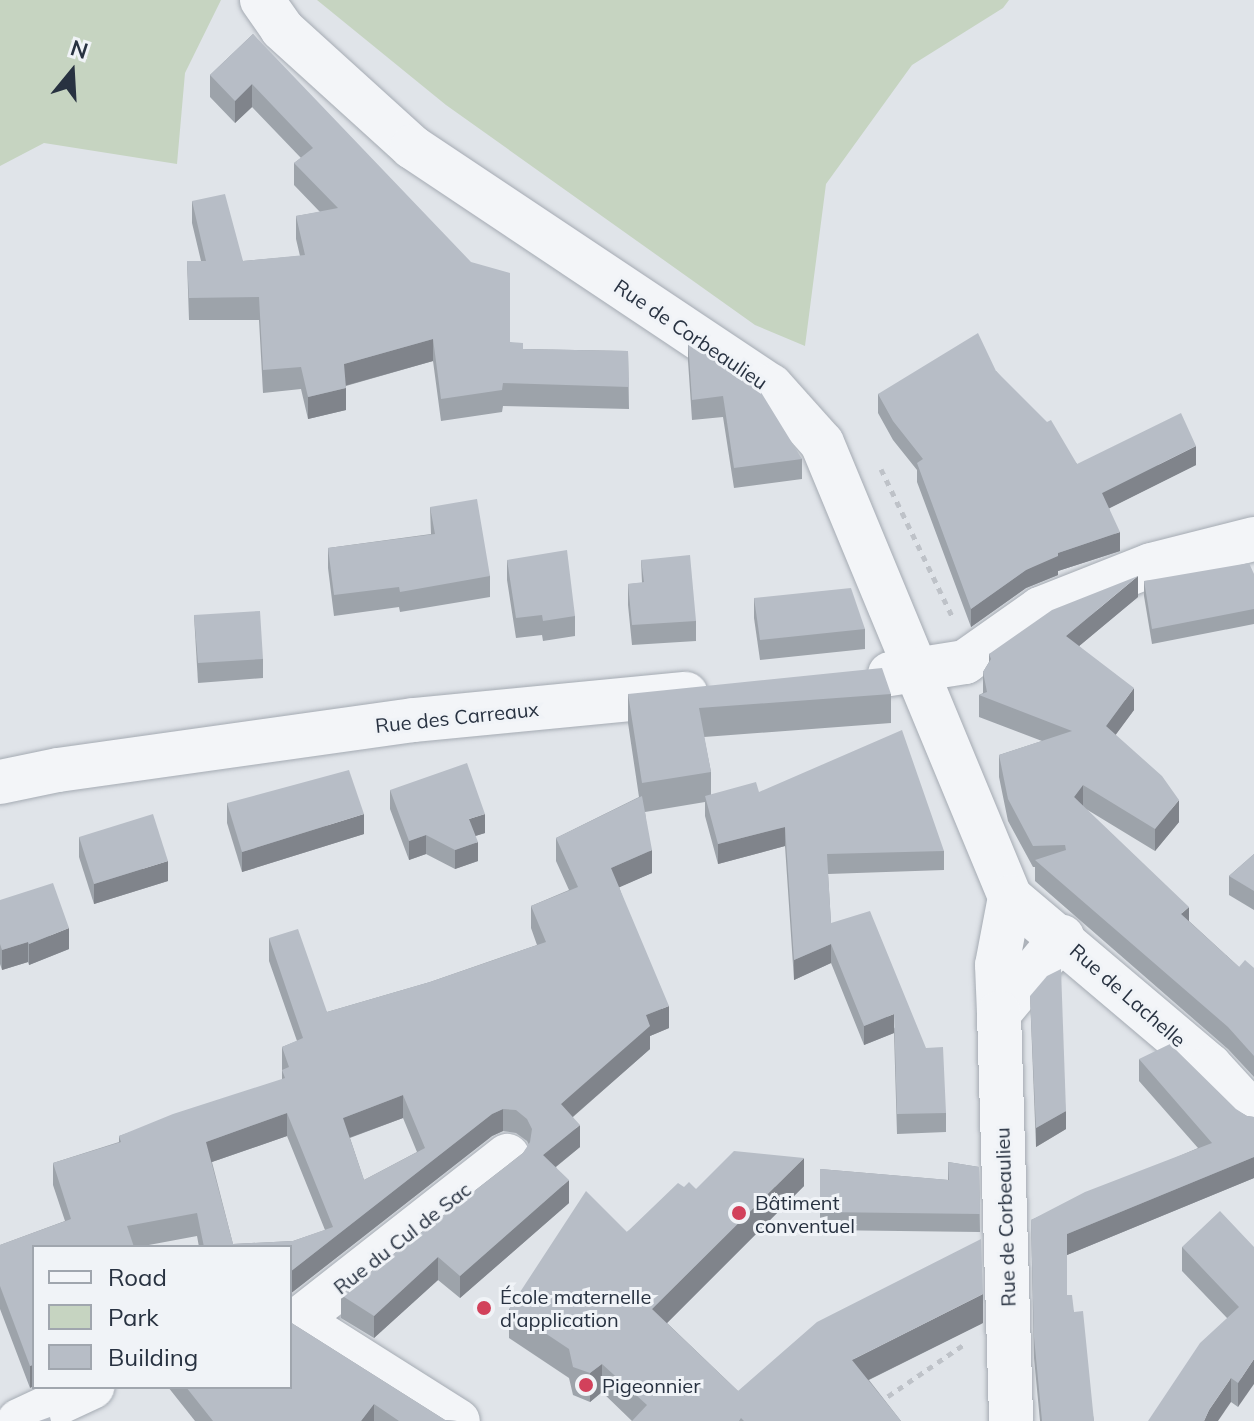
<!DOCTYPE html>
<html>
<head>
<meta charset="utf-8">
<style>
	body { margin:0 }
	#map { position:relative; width:1254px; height:1421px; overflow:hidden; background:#e0e4e9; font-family:Mulish,sans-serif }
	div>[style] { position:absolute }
	.green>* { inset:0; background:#c6d4c1 }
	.path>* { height:5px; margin-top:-2.5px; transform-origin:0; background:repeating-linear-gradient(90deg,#bec2c8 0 6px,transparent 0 12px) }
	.roads { filter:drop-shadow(0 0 2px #a5abb3) drop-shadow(0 0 2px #a5abb3) }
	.minor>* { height:44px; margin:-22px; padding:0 22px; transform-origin:22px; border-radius:22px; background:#f3f5f8 }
	.wall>* { inset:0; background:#9da3aa }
	.shaded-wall>* { inset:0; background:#80848b }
	.building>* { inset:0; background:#b7bdc6 }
	.dots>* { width:22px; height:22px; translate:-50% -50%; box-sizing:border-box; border:4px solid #f0f3f7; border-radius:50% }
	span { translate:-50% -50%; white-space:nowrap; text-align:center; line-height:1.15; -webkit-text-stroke:6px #f0f3f7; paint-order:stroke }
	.street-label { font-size:20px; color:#283241 }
	.poi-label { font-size:20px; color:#283241 }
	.left { translate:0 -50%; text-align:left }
	.legend { position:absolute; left:32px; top:1245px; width:260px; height:144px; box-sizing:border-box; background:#f0f3f7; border:2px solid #a0a6ae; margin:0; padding:10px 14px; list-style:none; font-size:24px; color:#283241 }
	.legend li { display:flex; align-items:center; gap:16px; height:40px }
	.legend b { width:40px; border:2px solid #a0a6ae }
	.north { position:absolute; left:32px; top:32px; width:80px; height:80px; -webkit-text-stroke:6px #f0f3f7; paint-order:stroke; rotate:18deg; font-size:22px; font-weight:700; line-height:32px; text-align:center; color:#283241 }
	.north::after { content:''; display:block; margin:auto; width:28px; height:36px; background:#283241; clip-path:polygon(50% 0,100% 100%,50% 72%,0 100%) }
</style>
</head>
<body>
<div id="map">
	<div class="green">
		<div style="clip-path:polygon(0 0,221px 0,185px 73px,177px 164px,44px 143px,0 166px)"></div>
		<div style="clip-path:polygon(317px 0,1009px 0,1003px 8px,912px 65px,826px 184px,805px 346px,755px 325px,446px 105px)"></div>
	</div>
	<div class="path">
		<div style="left:881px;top:469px;width:165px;rotate:64.2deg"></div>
		<div style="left:878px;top:1403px;width:107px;rotate:-34.3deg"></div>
	</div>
	<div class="roads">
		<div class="minor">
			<div style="left:262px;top:0;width:35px;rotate:55deg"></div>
			<div style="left:282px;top:29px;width:176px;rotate:42.2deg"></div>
			<div style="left:412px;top:147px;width:431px;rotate:33.7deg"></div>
			<div style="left:771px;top:386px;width:76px;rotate:48.2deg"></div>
			<div style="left:822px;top:443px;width:491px;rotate:67.5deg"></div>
			<div style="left:1010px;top:897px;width:262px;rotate:40.2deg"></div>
			<div style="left:1210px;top:1066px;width:65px;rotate:47.5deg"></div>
			<div style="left:890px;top:674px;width:76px;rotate:-9.1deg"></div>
			<div style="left:965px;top:662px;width:92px;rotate:-35.2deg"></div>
			<div style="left:1040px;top:609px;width:119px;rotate:-21.6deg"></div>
			<div style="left:1151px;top:565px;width:106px;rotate:-14.2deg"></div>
			<div style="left:0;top:782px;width:59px;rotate:-11.7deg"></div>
			<div style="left:58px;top:770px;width:359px;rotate:-8deg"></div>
			<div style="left:414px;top:720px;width:273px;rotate:-5.5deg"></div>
			<div style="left:1010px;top:897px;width:69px;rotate:100.8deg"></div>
			<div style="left:997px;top:965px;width:48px;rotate:87.6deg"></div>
			<div style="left:999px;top:1013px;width:99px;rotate:-50.3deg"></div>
			<div style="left:999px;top:1013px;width:408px;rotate:88.3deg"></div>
			<div style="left:290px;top:1320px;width:8px"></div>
			<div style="left:298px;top:1320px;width:189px;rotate:32.3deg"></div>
			<div style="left:298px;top:1320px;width:266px;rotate:-38.1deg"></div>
			<div style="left:19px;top:1421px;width:81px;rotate:-25deg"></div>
		</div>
	</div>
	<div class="wall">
		<div style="clip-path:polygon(253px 34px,510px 342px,523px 349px,628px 351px,629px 409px,503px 406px,502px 412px,441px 421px,433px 361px,346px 386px,346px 410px,308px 419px,301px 389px,263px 393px,259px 320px,189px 320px,187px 261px,201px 261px,192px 223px,192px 201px,243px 261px,300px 256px,296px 239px,296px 216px,320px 212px,294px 185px,294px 163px,301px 158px,252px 107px,235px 123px,210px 97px,210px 75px)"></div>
		<div style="clip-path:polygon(688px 340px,802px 459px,802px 479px,734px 488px,723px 417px,692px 420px,688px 361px)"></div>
		<div style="clip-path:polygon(996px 371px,1077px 464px,1196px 465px,1109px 508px,1120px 551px,1058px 571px,1058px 575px,1026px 588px,971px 627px,917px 482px,917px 470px,893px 440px,878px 413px,878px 394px)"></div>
		<div style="clip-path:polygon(430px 507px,490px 576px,490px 597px,400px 612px,399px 607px,334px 616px,328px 568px,328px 548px,431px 534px)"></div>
		<div style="clip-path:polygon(507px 560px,575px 616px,575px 636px,543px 641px,542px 635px,516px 638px,507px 580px)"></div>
		<div style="clip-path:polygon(641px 560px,696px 621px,696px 641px,632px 645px,628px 605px,628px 584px,642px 583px)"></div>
		<div style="clip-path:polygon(1254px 574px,1254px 624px,1152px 644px,1144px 596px,1144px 581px)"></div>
		<div style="clip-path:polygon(1138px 597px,1079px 646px,1134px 710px,1115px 735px,1179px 822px,1155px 851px,1086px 809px,1189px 921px,1239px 967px,1254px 968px,1254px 1077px,1228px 1049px,1035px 881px,1035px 867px,1033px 867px,1008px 821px,999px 777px,999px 755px,1042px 741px,979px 717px,979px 695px,983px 693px,983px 672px,989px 662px,989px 654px)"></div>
		<div style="clip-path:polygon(754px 598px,865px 629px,865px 649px,760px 660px,754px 618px)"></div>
		<div style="clip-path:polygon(194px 615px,263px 659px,263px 678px,198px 683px)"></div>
		<div style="clip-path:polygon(evenodd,628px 694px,891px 694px,891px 723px,704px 737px,711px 772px,711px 795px,759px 792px,944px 851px,944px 870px,828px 874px,831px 923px,946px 1113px,946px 1132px,897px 1134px,894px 1033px,864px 1045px,831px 963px,794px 980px,785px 846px,718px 864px,705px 816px,705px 802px,645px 812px,652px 873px,619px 887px,669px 1028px,650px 1036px,650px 1049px,573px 1117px,580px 1147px,556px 1167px,569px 1203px,460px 1298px,438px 1280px,374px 1338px,341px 1318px,341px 1295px,523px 1153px,529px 1145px,527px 1141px,516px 1133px,503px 1131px,492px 1136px,290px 1294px,290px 1247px,199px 1247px,197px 1236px,138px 1247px,34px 1247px,30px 1388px,0 1309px,0 1245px,65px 1221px,53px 1185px,53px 1163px,119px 1142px,119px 1136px,282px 1080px,282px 1047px,297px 1041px,269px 961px,269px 938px,327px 1012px,430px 982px,537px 945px,531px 928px,531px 906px,569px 890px,556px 861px,556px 838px,639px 797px,628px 723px,628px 694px,403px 1118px,417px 1152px,364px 1180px,350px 1138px,403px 1118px,628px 694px,287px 1136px,325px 1230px,293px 1241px,233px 1244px,212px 1162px,287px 1136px)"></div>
		<div style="clip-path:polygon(390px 790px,485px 833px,475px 836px,478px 861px,455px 869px,426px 854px,409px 860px,390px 809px)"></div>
		<div style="clip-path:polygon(227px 803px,364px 834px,242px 872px,227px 823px)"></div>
		<div style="clip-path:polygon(79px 837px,168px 881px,94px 904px,79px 857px)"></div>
		<div style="clip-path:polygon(1254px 854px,1254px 910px,1229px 895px,1229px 876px)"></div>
		<div style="clip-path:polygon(0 900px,69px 949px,29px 965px,28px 962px,2px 970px,0 964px)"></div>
		<div style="clip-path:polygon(1030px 996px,1061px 997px,1066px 1129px,1036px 1147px)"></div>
		<div style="clip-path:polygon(1139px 1059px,1247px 1116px,1254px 1117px,1254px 1178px,1067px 1255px,1067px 1295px,1074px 1312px,1094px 1421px,1040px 1421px,1034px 1358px,1031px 1220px,1198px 1148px,1139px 1081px)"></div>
		<div style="clip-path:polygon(948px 1162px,979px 1167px,980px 1232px,820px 1230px,820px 1169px,948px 1180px)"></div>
		<div style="clip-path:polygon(804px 1186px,667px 1323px,738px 1391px,983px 1323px,869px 1380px,901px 1421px,632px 1421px,602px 1392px,590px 1402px,573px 1395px,569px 1378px,509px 1338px,509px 1309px,627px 1232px,684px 1187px,696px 1189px)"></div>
		<div style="clip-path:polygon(1182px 1247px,1254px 1247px,1238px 1407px,1231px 1402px,1227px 1318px,1182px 1271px)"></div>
		<div style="clip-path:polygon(290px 1322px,445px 1420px,457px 1421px,195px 1421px,168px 1387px,290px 1387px)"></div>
	</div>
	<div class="shaded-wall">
		<div style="clip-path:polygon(252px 84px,252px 107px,235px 123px,235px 101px)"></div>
		<div style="clip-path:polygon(433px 339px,433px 361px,344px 386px,344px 364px)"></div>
		<div style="clip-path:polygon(346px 388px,346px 410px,308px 419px,308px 397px)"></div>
		<div style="clip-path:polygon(1196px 446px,1196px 465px,1102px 512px,1102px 493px)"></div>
		<div style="clip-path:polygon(1120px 532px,1120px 551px,1058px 571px,1058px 575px,1026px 588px,971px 627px,971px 609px,1026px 570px,1058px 553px)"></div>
		<div style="clip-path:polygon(1138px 576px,1138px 597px,1066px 657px,1066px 636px)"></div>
		<div style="clip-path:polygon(1134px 688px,1134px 710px,1106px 748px,1106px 726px)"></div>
		<div style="clip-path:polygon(1083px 785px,1083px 807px,1074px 797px)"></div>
		<div style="clip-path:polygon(1179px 800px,1179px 822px,1155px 851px,1155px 829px)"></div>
		<div style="clip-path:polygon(364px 814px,364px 834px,242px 872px,242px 852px)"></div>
		<div style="clip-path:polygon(485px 814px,485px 833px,469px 838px,469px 819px)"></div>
		<div style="clip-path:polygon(785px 827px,785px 846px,718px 864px,718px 844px)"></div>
		<div style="clip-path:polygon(426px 835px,426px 854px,409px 860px,409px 841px)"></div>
		<div style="clip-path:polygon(478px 842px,478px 861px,455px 869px,455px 850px)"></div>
		<div style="clip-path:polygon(652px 850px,652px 873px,611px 891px,611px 868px)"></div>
		<div style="clip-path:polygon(168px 861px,168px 881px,94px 904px,94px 884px)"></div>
		<div style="clip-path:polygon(1189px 907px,1189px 928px,1181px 914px)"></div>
		<div style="clip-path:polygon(69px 928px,69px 949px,29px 965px,29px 944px)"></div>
		<div style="clip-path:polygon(28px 942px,28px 962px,2px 970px,2px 950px)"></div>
		<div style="clip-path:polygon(831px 944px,831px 963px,794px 980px,794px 960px)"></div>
		<div style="clip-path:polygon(669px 1006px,669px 1028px,650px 1036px,650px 1049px,561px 1127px,561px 1104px,646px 1015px)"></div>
		<div style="clip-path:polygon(894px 1014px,894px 1033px,864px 1045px,864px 1026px)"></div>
		<div style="clip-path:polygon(403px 1095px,403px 1118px,343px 1140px,343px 1118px)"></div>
		<div style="clip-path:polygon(503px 1109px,503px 1131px,492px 1136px,290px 1294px,290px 1272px,492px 1114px)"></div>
		<div style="clip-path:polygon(1066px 1111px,1066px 1129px,1036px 1147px,1036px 1128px)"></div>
		<div style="clip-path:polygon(287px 1113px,287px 1136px,206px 1164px,206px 1142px)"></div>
		<div style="clip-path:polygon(580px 1125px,580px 1147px,543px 1177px,543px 1155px)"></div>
		<div style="clip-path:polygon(1254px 1157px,1254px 1178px,1067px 1255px,1067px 1234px)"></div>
		<div style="clip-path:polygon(804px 1158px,804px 1186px,652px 1338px,652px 1309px)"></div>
		<div style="clip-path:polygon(569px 1180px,569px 1203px,460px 1298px,460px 1276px)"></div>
		<div style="clip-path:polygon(438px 1257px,438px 1280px,374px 1338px,374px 1316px)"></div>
		<div style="clip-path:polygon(983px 1294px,983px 1323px,852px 1388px,852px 1360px)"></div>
		<div style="clip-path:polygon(1254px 1359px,1254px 1384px,1238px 1407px,1238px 1383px)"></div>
		<div style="clip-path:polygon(34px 1364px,34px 1386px,30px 1388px,30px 1366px)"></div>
		<div style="clip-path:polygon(602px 1364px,602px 1392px,590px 1402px,590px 1373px)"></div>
		<div style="clip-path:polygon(1231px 1378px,1231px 1402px,1218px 1421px,1204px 1421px,1209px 1410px)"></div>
		<div style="clip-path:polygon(374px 1404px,374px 1421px,361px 1421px)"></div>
	</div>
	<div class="building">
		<div style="clip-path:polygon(253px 34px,471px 262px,510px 273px,510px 342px,523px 343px,523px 349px,628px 351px,629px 387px,503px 383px,502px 390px,441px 399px,433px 339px,344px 364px,346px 388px,308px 397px,301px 367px,263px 370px,259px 297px,189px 298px,187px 261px,206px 261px,192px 201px,225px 194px,243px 261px,305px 255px,296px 216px,338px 208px,294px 163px,313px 148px,252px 84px,235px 101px,210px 75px)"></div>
		<div style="clip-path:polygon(978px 333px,996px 371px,1047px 422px,1051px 420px,1077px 464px,1181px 413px,1196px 446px,1102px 493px,1120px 532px,1058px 553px,1058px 556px,1026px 570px,971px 609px,917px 463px,923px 459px,893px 421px,878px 394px)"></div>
		<div style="clip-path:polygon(688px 340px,759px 389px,802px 459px,734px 468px,723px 396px,692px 400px)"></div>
		<div style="clip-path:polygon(477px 499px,490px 576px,400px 592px,399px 587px,334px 595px,328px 548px,435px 534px,430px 507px)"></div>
		<div style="clip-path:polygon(567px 550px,575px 616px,543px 621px,542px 615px,516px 618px,507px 560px)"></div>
		<div style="clip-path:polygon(690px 555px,696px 621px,632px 625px,628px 584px,644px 582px,641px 560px)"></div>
		<div style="clip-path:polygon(1249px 563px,1254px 574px,1254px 609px,1152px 629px,1144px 581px)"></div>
		<div style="clip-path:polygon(1138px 576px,1066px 636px,1134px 688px,1106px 726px,1162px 776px,1179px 800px,1155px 829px,1083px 785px,1074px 797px,1189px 907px,1181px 914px,1239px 967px,1245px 960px,1254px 968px,1254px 1056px,1228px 1027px,1035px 860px,1066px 850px,1065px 845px,1033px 846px,1008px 799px,999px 755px,1072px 731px,979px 695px,987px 692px,983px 672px,991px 659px,989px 654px,1052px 610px)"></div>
		<div style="clip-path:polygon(851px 588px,865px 629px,760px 640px,754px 598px)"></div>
		<div style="clip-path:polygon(260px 611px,263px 659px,198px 663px,194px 615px)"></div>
		<div style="clip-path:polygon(882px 668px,891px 694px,699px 708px,711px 772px,642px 783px,628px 694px)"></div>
		<div style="clip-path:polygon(902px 730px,944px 851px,827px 854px,831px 923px,870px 911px,926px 1048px,943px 1047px,946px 1113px,897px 1114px,894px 1014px,864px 1026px,831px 944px,794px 960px,785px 827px,718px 844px,705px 796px,756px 782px,759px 792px)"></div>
		<div style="clip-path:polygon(467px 763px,485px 814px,469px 819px,478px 842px,455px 850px,426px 835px,409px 841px,390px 790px)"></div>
		<div style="clip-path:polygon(349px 770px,364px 814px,242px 852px,227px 803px)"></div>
		<div style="clip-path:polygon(evenodd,642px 796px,652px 850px,611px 868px,669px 1006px,646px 1015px,650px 1026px,561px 1104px,580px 1125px,543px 1155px,569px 1180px,460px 1276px,438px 1257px,374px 1316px,341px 1295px,523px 1153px,530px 1142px,532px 1129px,527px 1119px,516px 1110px,503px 1109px,492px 1114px,290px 1272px,290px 1247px,204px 1247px,197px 1213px,127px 1226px,134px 1247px,34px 1247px,34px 1364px,30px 1366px,0 1286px,0 1245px,71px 1219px,53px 1163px,121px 1142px,119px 1136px,173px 1114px,285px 1078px,282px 1070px,289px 1067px,282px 1047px,303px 1038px,269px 938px,298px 929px,327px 1012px,430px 982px,546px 942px,531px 906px,578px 887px,556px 838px,642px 796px,403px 1095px,425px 1148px,364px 1180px,343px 1118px,403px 1095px,642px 796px,287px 1113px,333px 1227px,293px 1241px,233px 1244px,206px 1142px,287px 1113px)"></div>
		<div style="clip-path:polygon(153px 814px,168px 861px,94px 884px,79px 837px)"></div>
		<div style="clip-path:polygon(1254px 854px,1254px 891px,1229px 876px)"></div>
		<div style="clip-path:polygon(53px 883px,69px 928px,29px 944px,28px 942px,2px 950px,0 944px,0 900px)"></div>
		<div style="clip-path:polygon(1061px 969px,1066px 1111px,1036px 1128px,1030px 996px,1047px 976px)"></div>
		<div style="clip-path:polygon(1170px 1044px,1236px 1109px,1247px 1116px,1254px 1117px,1254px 1157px,1067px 1234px,1067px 1295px,1072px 1295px,1074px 1312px,1083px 1311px,1094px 1421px,1042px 1421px,1034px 1337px,1031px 1220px,1085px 1192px,1212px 1143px,1139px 1059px)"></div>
		<div style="clip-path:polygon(734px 1151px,804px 1158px,652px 1309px,738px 1391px,817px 1322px,981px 1239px,983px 1294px,852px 1360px,901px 1421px,744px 1421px,741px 1418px,739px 1421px,632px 1421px,647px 1405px,602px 1364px,590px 1373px,573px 1367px,569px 1349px,509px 1309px,586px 1191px,627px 1232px,678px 1183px,684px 1187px,689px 1182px,696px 1189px)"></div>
		<div style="clip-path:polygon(948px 1162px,979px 1167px,980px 1214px,820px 1212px,820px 1169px,949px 1180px)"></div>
		<div style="clip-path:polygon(1220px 1211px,1254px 1247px,1254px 1359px,1238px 1383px,1231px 1378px,1209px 1410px,1204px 1421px,1148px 1421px,1200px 1343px,1239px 1307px,1182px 1247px)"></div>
		<div style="clip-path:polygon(290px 1322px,445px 1420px,457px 1421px,399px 1421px,374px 1404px,361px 1421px,213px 1421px,186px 1387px,290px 1387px)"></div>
		<div style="clip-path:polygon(50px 1417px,51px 1421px,39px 1421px)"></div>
	</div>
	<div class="dots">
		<div style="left:739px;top:1213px;background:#d2415b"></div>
		<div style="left:484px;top:1308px;background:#d2415b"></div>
		<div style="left:586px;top:1385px;background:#d2415b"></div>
	</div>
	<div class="street-label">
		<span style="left:691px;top:334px;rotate:34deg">Rue de Corbeaulieu</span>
		<span style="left:457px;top:717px;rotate:-6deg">Rue des Carreaux</span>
		<span style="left:1128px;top:995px;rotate:41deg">Rue de Lachelle</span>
		<span style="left:1005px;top:1217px;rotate:-92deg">Rue de Corbeaulieu</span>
		<span style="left:402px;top:1238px;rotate:-38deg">Rue du Cul de Sac</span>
	</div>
	<div class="poi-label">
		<span class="left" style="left:755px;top:1214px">Bâtiment<br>conventuel</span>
		<span class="left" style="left:500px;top:1308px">École maternelle<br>d'application</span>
		<span class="left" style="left:602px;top:1385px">Pigeonnier</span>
	</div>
	<ul class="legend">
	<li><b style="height:10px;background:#f3f5f8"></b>Road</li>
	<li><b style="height:22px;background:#c6d4c1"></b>Park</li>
	<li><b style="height:22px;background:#b7bdc6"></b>Building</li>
	</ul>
	<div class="north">N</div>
</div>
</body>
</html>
